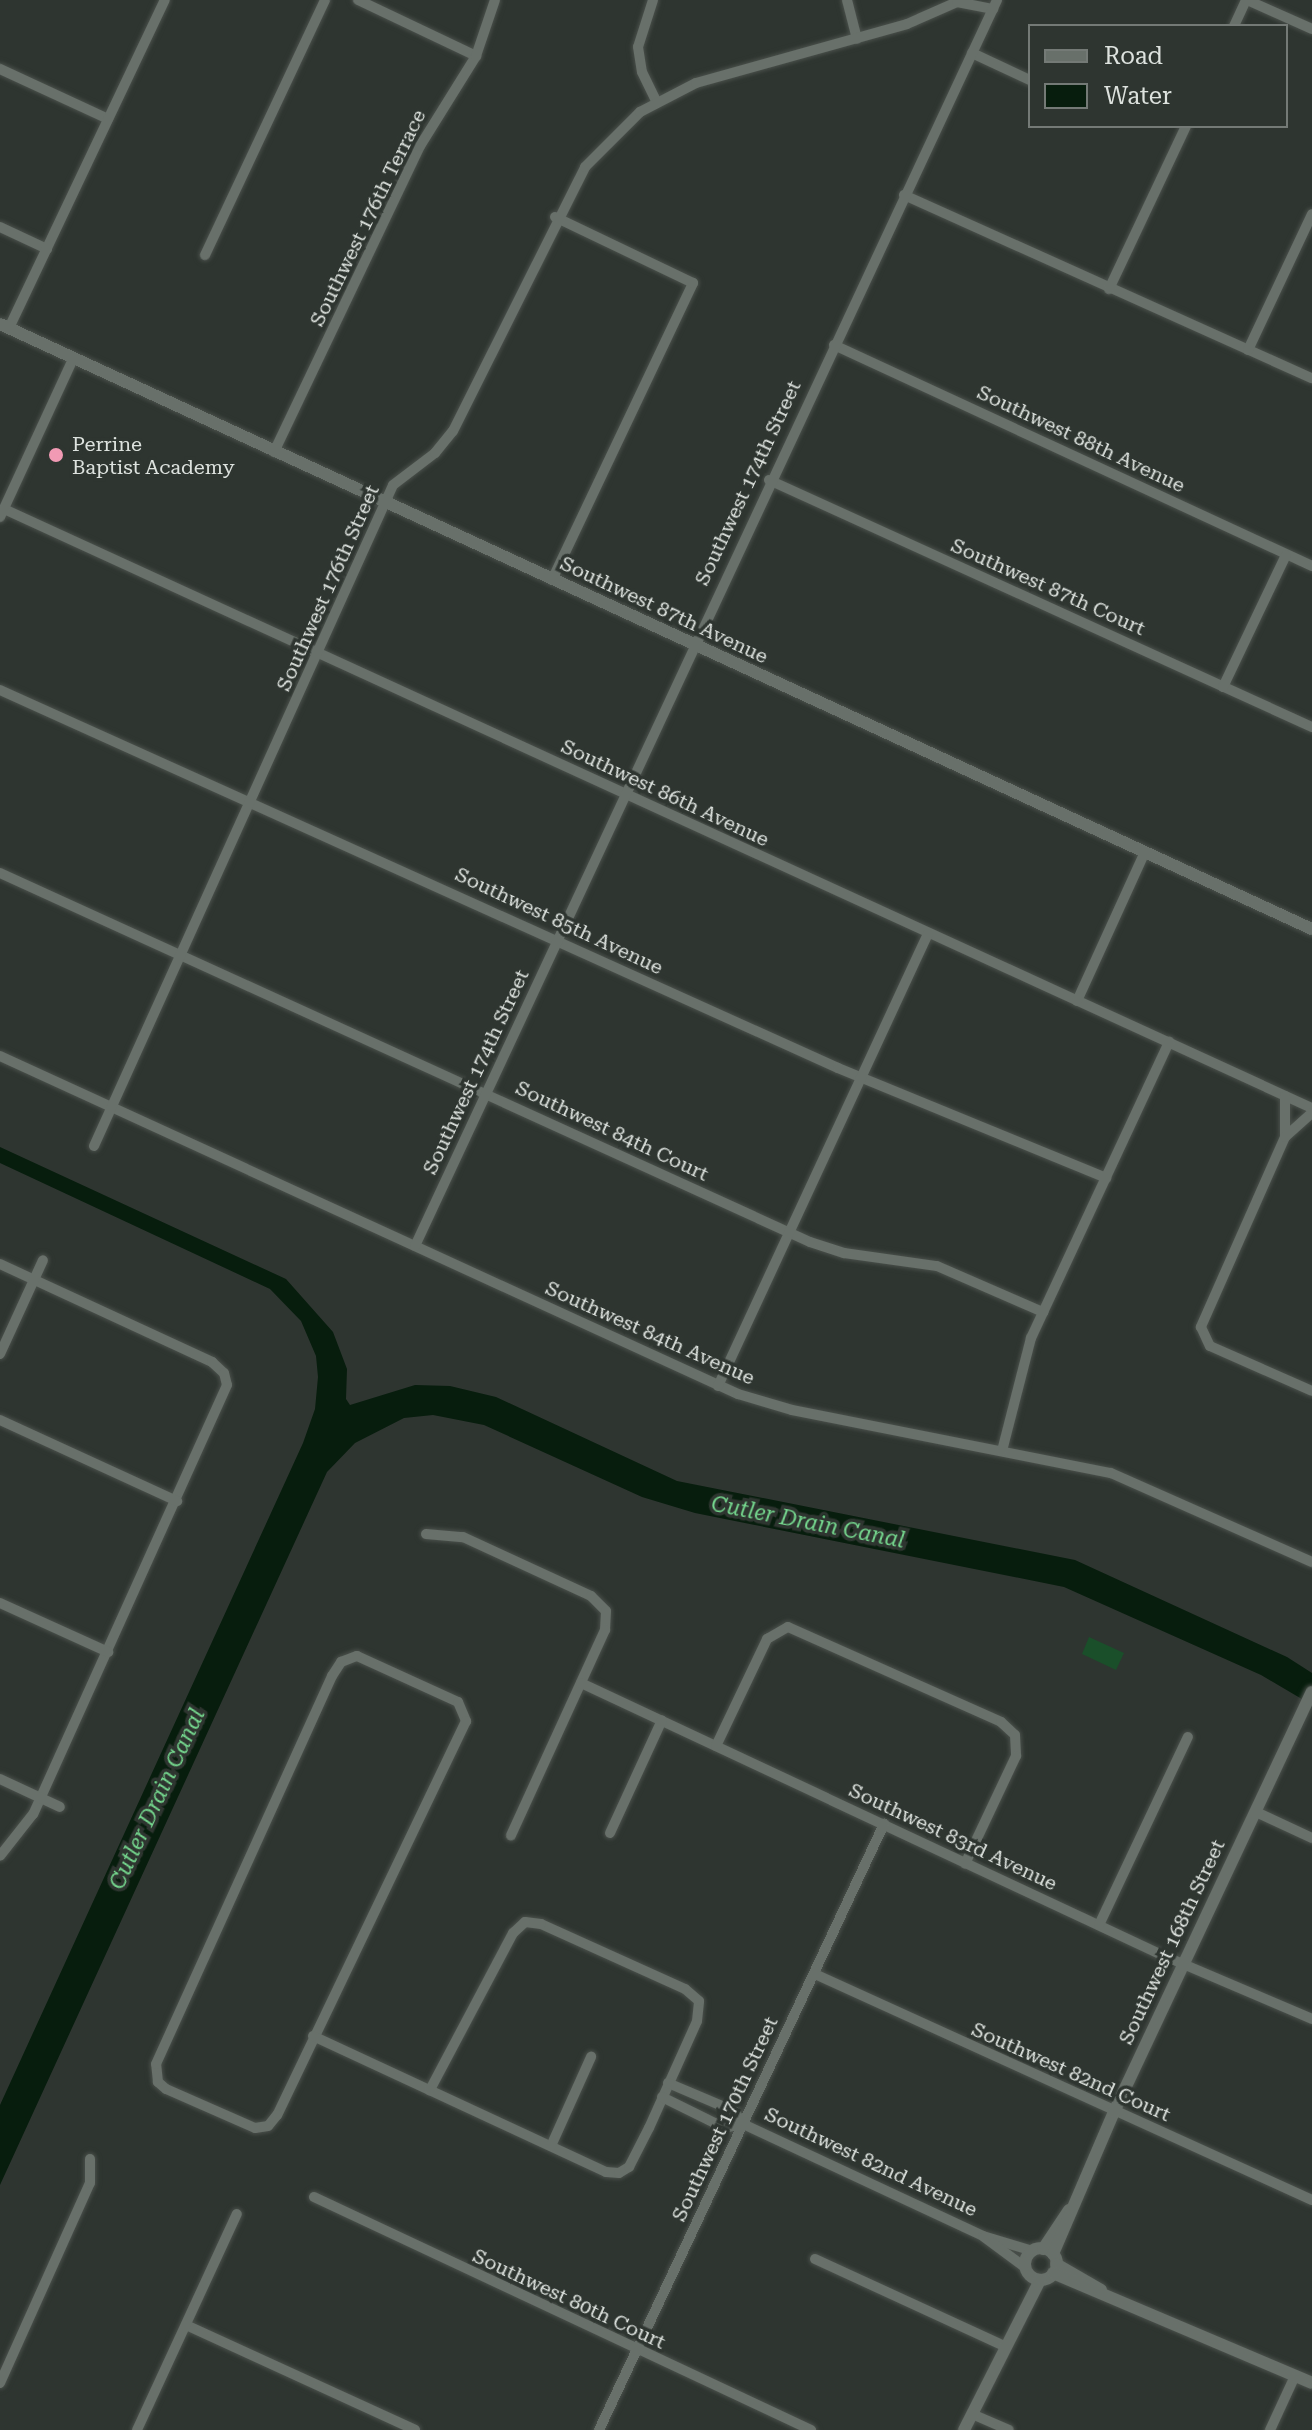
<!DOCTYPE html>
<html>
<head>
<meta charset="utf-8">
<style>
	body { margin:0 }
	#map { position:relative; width:1312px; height:2430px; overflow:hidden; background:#2e3530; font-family:"Roboto Serif",serif }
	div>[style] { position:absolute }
	.green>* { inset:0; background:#1a4f2a }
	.water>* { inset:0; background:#071d0d }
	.roads { filter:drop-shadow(0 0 2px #4a504b) drop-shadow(0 0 2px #4a504b) }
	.minor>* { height:10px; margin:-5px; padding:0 5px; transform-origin:5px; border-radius:5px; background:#68706a }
	.tertiary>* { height:12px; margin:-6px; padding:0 6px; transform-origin:6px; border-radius:6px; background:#68706a }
	.tertiary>.ring { margin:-6px; padding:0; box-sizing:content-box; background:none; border:12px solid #68706a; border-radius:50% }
	.dots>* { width:22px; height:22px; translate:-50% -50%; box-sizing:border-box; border:4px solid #2e3530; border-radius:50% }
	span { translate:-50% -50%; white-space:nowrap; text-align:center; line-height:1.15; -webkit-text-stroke:7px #2e3530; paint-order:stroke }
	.street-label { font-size:20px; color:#dde2de }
	.poi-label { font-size:20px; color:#dde2de }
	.left { translate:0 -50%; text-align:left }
	.water-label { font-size:22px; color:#75d78e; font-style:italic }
	.legend { position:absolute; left:1028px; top:24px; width:260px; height:104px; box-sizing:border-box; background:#2e3530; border:2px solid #747a76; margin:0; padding:10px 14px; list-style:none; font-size:24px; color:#dde2de }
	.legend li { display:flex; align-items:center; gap:16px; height:40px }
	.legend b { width:40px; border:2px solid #747a76 }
</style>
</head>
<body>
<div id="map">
	<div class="green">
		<div style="clip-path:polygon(1089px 1637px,1124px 1653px,1116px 1670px,1082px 1654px)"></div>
	</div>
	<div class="water">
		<div style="clip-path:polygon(0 1147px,286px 1279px,333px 1332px,347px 1369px,346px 1399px,350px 1405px,415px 1385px,450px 1386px,496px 1397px,677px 1481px,1075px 1560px,1287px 1657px,1312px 1673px,1312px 1705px,1261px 1675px,1064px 1587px,695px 1513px,642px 1497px,484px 1425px,433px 1415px,404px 1418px,355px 1443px,327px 1472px,0 2185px,0 2105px,303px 1443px,315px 1409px,318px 1377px,316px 1356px,301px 1321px,270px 1289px,0 1163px)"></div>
	</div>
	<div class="roads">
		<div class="minor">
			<div style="left:358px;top:0;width:131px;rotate:25.4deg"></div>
			<div style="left:653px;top:0;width:49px;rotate:107.7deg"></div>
			<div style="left:638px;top:47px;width:25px;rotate:81deg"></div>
			<div style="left:642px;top:72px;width:32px;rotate:64deg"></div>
			<div style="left:847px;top:0;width:40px;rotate:75.6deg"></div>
			<div style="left:1247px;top:0;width:71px;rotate:24deg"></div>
			<div style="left:1234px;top:26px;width:29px;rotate:-65deg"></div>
			<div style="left:972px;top:53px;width:64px;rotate:25deg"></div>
			<div style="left:0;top:69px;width:119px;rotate:24.8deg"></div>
			<div style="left:904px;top:195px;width:447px;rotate:24.2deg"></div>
			<div style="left:0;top:227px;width:52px;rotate:25.1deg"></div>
			<div style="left:205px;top:255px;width:282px;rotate:-64.8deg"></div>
			<div style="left:1109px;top:289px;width:180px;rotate:-64.7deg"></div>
			<div style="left:9px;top:328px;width:363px;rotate:-64.6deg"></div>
			<div style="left:834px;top:345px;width:527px;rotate:24.81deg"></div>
			<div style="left:1248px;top:350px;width:150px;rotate:-64.8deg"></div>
			<div style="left:274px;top:452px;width:339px;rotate:-64.5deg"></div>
			<div style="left:420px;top:146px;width:106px;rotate:-58.1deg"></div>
			<div style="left:476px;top:56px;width:59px;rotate:-71.3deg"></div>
			<div style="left:769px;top:480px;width:597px;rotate:24.46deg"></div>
			<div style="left:4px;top:509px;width:1439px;rotate:24.61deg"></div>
			<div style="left:0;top:517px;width:174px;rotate:-65.2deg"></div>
			<div style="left:552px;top:580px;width:329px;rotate:-64.6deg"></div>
			<div style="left:693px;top:283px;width:153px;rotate:-154.4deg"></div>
			<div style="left:1223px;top:687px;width:146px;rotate:-64.5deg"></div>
			<div style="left:0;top:690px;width:919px;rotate:24.28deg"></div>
			<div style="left:838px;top:1068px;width:290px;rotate:22.3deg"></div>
			<div style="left:0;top:873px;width:890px;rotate:24.49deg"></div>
			<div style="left:810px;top:1242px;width:36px;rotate:18deg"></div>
			<div style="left:844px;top:1253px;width:94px;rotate:8deg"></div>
			<div style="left:937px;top:1266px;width:116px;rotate:23.5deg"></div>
			<div style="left:1077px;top:1001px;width:162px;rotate:-65.5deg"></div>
			<div style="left:0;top:1056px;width:812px;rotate:24.61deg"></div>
			<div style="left:738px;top:1394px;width:56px;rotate:16.5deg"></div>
			<div style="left:792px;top:1410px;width:325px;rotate:11.2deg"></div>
			<div style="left:1111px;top:1473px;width:220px;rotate:23.9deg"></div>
			<div style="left:1285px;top:1096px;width:41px;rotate:90deg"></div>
			<div style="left:1285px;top:1137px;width:208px;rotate:113.9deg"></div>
			<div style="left:1201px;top:1327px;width:21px;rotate:65deg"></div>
			<div style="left:1210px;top:1346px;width:111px;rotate:23.8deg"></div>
			<div style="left:1285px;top:1137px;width:36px;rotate:-42deg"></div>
			<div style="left:94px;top:1146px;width:725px;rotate:-65.66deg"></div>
			<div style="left:393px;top:485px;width:53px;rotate:-37.3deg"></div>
			<div style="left:435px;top:453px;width:28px;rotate:-51deg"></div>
			<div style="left:453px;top:431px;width:295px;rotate:-63.4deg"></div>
			<div style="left:585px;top:167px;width:78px;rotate:-45deg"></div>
			<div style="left:640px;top:112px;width:63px;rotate:-27.4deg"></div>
			<div style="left:696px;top:83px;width:219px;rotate:-15.6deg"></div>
			<div style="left:907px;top:24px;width:55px;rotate:-23.7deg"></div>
			<div style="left:957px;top:2px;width:37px;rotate:11deg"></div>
			<div style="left:415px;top:1246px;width:1375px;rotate:-64.96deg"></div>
			<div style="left:0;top:1264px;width:234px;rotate:24.8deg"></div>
			<div style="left:212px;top:1362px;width:16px;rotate:43deg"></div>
			<div style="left:224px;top:1373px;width:12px;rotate:76deg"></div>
			<div style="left:227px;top:1385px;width:471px;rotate:114.3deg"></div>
			<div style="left:33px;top:1814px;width:53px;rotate:128.2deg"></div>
			<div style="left:0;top:1354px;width:103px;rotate:-65.4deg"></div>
			<div style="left:718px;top:1386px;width:498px;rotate:-65.1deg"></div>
			<div style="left:0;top:1420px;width:195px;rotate:24.6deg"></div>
			<div style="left:1002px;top:1451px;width:117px;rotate:-75.6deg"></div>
			<div style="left:1031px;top:1338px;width:327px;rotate:-65deg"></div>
			<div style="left:426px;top:1534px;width:37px;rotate:5deg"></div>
			<div style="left:463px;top:1537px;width:141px;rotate:24.7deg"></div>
			<div style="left:591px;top:1596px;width:21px;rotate:45deg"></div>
			<div style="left:606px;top:1611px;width:19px;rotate:93deg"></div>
			<div style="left:605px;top:1630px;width:226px;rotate:114.6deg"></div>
			<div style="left:0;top:1603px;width:119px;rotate:24.4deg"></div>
			<div style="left:357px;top:1656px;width:111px;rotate:24.5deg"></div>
			<div style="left:458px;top:1702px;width:21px;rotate:67deg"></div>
			<div style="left:466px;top:1721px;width:437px;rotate:115.6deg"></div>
			<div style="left:277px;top:2115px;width:14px;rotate:129deg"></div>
			<div style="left:268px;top:2126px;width:13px;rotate:171deg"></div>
			<div style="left:255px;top:2128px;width:97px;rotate:-156.3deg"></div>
			<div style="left:166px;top:2089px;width:11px;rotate:-139deg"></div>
			<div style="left:158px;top:2082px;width:18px;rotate:-96deg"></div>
			<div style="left:156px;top:2064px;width:426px;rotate:-65.6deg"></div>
			<div style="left:332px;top:1676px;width:17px;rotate:-57deg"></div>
			<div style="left:341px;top:1662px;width:17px;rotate:-21deg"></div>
			<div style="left:581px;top:1683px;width:642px;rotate:25.09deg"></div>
			<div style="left:1162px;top:1955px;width:163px;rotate:23.1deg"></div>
			<div style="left:716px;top:1746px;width:119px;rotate:-64.5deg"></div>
			<div style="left:767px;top:1639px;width:24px;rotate:-30deg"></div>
			<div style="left:788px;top:1627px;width:233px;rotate:24deg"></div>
			<div style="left:1001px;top:1722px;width:19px;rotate:43deg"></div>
			<div style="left:1015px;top:1735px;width:21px;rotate:87deg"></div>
			<div style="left:1016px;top:1756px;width:119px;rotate:115.3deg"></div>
			<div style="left:0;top:1779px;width:66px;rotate:25deg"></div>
			<div style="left:1256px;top:1812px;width:62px;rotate:24.9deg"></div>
			<div style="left:610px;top:1833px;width:124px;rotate:-65.3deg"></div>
			<div style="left:1099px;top:1925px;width:208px;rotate:-64.7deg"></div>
			<div style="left:817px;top:1975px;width:544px;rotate:24.44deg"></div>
			<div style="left:313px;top:2036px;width:323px;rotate:24.9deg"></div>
			<div style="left:606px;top:2172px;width:13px;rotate:4deg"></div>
			<div style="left:619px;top:2173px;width:12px;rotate:-31deg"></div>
			<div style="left:629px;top:2167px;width:44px;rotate:-62.9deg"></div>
			<div style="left:649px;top:2128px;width:117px;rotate:-65.8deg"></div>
			<div style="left:697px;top:2021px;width:20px;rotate:-84deg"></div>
			<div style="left:699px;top:2001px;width:18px;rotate:-139deg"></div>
			<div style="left:685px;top:1989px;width:158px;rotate:-155.7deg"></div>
			<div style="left:541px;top:1924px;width:16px;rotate:-173deg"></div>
			<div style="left:525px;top:1922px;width:16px;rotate:137deg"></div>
			<div style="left:513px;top:1933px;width:178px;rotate:117.9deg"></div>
			<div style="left:668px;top:2083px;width:72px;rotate:23deg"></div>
			<div style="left:734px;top:2111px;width:16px;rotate:55deg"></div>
			<div style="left:743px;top:2124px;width:265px;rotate:25deg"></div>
			<div style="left:983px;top:2236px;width:52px;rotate:16.7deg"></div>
			<div style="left:662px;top:2097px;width:70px;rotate:26.2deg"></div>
			<div style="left:725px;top:2128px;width:18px;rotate:-13deg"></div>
			<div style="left:551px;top:2146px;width:98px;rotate:-65.8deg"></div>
			<div style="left:314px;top:2197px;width:549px;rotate:25.12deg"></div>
			<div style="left:984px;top:2237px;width:52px;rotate:36.4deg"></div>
			<div style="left:815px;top:2259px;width:208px;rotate:24.7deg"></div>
			<div style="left:186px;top:2325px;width:252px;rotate:24.6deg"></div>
			<div style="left:0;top:2383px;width:219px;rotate:-65.8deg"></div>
			<div style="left:90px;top:2183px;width:24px;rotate:-90deg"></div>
			<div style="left:972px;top:2414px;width:40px;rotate:23.4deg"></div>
			<div style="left:137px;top:2430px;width:238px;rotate:-65.2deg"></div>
			<div style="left:599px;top:2430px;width:670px;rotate:-64.81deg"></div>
			<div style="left:1270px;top:2430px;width:60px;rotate:-65.2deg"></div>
		</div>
		<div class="tertiary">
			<div style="left:0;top:324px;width:1445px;rotate:24.76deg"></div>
			<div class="ring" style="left:1025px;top:2248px;width:20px;height:20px"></div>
			<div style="left:1043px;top:2249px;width:47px;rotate:-56.3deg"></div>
			<div style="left:1053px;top:2254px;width:155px;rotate:-66.8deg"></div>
			<div style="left:1114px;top:2112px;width:464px;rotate:-64.8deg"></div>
			<div style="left:1056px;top:2264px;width:52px;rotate:30deg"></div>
			<div style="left:1053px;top:2273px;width:281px;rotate:23deg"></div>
			<div style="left:964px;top:2430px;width:168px;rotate:-63.1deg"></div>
		</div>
	</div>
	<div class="dots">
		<div style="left:56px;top:455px;background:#f19ab4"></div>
	</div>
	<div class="street-label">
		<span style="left:368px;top:218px;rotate:-64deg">Southwest 176th Terrace</span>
		<span style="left:1081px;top:439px;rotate:25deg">Southwest 88th Avenue</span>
		<span style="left:748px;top:483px;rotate:-65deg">Southwest 174th Street</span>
		<span style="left:1048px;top:587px;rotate:24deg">Southwest 87th Court</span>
		<span style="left:328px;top:588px;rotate:-66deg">Southwest 176th Street</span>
		<span style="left:664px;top:610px;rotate:25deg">Southwest 87th Avenue</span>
		<span style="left:665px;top:793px;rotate:25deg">Southwest 86th Avenue</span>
		<span style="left:559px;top:921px;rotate:25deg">Southwest 85th Avenue</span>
		<span style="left:476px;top:1072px;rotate:-65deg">Southwest 174th Street</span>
		<span style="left:612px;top:1131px;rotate:25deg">Southwest 84th Court</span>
		<span style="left:650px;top:1333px;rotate:24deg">Southwest 84th Avenue</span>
		<span style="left:953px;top:1837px;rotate:25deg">Southwest 83rd Avenue</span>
		<span style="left:1172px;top:1942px;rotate:-65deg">Southwest 168th Street</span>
		<span style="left:1071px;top:2072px;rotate:24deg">Southwest 82nd Court</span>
		<span style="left:725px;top:2119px;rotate:-65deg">Southwest 170th Street</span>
		<span style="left:871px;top:2162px;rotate:25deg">Southwest 82nd Avenue</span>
		<span style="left:569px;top:2299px;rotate:25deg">Southwest 80th Court</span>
	</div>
	<div class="poi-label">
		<span class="left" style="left:72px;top:456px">Perrine<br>Baptist Academy</span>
	</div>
	<div class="water-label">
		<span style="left:808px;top:1522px;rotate:11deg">Cutler Drain Canal</span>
		<span style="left:157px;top:1799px;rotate:-65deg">Cutler Drain Canal</span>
	</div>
	<ul class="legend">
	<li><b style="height:10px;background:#68706a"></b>Road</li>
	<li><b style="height:22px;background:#071d0d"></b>Water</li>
	</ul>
</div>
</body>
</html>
